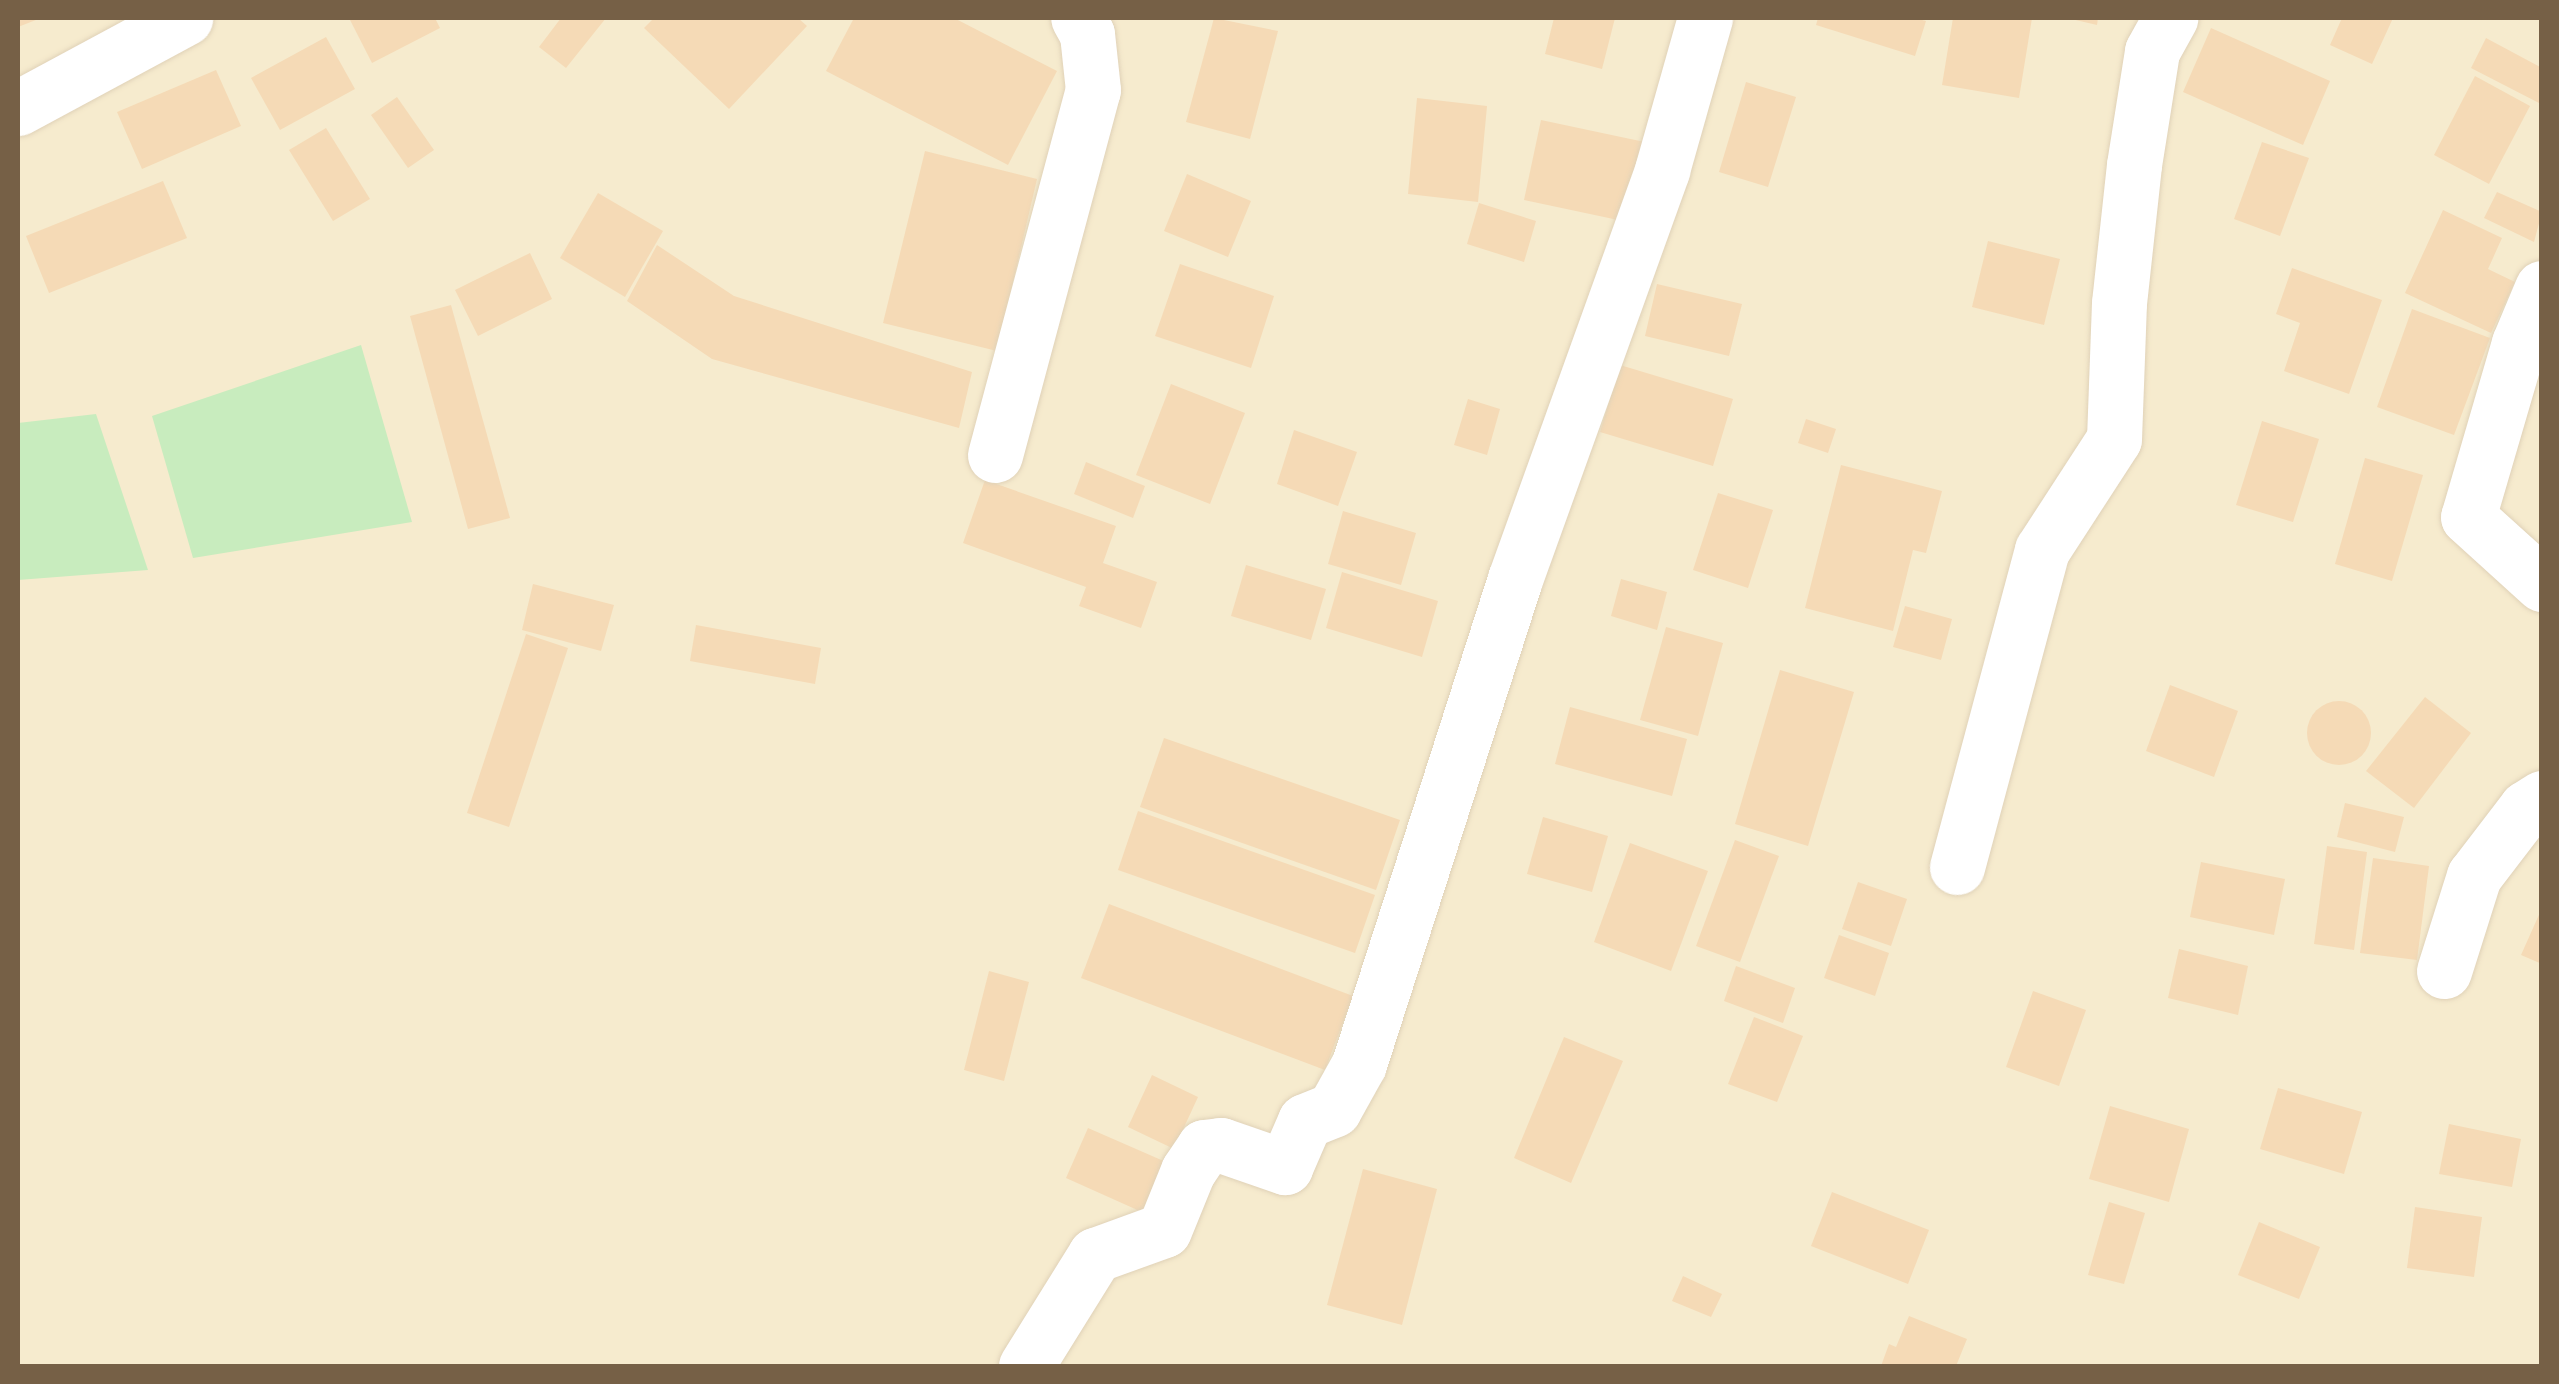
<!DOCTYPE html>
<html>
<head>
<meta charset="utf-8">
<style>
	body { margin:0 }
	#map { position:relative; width:2559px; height:1384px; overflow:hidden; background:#fef7e0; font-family:"Public Sans",sans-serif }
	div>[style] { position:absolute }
	.residential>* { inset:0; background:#f6ebce }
	.green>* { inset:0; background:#c8ecbe }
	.building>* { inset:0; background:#f5dab6 }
	.round { border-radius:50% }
	.roads { filter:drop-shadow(0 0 2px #e0d2b8) drop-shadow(0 0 2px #e0d2b8) }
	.street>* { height:55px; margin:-27.5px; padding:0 27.5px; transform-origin:27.5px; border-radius:27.5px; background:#fff }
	span { translate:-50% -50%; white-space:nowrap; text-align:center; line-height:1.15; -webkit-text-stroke:8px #fffae8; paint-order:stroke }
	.frame { position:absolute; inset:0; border:20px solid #766046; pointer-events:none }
</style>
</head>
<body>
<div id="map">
	<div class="residential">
		<div style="clip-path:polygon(18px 18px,2541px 18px,2541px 1366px,18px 1366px)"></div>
	</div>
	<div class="green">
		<div style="clip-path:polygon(361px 345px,412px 522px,193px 558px,152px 416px)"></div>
		<div style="clip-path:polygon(96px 414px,148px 570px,18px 580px,18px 423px)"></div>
	</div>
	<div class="building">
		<div style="clip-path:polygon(18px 18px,41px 18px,18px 27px)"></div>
		<div style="clip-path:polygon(349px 18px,435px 18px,440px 28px,372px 63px)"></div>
		<div style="clip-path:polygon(561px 18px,606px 18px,566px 68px,539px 47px)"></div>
		<div style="clip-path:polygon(654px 18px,798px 18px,807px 26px,729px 109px,644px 28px)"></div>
		<div style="clip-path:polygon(854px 18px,954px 18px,1057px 71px,1008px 165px,826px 71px)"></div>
		<div style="clip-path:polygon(1214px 18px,1278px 31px,1250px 139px,1186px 122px)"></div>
		<div style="clip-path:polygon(1554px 18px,1615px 18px,1602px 69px,1545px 54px)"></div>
		<div style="clip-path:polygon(1818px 18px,1914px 18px,1926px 21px,1915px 56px,1816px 25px)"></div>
		<div style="clip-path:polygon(1953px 18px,2032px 18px,2019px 98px,1942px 85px)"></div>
		<div style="clip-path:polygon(2067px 18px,2098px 18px,2097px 25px)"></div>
		<div style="clip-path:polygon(2342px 18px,2393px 18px,2372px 64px,2330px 45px)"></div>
		<div style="clip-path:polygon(2211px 28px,2330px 81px,2303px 145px,2183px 92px)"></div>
		<div style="clip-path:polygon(326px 37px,355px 89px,280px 130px,251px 78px)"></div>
		<div style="clip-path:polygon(2486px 38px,2542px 68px,2539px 103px,2471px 68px)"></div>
		<div style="clip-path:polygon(216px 70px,241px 126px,142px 169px,117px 112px)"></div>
		<div style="clip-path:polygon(2475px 76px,2530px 106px,2489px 184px,2434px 155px)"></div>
		<div style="clip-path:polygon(1746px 82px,1796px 97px,1768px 187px,1719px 172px)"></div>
		<div style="clip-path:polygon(397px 97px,434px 150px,408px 168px,371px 115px)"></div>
		<div style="clip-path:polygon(1417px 98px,1487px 106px,1478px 202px,1408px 194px)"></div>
		<div style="clip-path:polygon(1541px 120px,1654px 144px,1637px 224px,1524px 200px)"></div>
		<div style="clip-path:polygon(326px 128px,370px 199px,333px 221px,289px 150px)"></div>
		<div style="clip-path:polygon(2262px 142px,2309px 158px,2280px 236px,2234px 219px)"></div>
		<div style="clip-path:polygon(925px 151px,1037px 179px,997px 351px,883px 323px)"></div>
		<div style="clip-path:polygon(1187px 174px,1251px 201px,1228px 257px,1164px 231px)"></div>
		<div style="clip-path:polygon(163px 181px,187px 238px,49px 293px,26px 236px)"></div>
		<div style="clip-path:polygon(2497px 192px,2542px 212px,2534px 242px,2484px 218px)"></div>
		<div style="clip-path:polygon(598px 193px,663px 231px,625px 297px,560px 258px)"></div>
		<div style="clip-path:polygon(1479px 203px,1536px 221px,1524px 262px,1467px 244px)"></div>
		<div style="clip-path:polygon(2443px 210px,2502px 238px,2488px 269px,2515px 282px,2491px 333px,2405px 293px)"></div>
		<div style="clip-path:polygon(1988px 241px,2060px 259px,2044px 325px,1972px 307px)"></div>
		<div style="clip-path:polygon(657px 245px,734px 296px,972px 372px,959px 428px,712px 359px,627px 301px)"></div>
		<div style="clip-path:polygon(530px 253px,552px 299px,478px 336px,455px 290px)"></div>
		<div style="clip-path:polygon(1180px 264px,1274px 296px,1251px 368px,1155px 336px)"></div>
		<div style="clip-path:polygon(2292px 268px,2382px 300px,2349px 394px,2284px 371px,2300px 323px,2276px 314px)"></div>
		<div style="clip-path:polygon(1657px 284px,1742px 304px,1729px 356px,1645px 336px)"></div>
		<div style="clip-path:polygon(451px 305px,510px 518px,468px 529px,410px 316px)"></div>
		<div style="clip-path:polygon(2412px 309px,2490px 338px,2454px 435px,2377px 407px)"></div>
		<div style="clip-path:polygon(1620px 365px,1733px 399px,1713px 466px,1600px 432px)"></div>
		<div style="clip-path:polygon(1171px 384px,1245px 413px,1210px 504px,1136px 475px)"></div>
		<div style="clip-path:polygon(1468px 399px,1500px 409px,1487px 455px,1454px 445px)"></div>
		<div style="clip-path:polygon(1806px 419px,1836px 429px,1828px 453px,1798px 443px)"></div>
		<div style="clip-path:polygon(2262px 421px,2319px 439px,2293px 522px,2236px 505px)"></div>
		<div style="clip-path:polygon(1294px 430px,1357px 452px,1338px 506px,1277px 484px)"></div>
		<div style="clip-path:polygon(2365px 458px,2423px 475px,2392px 581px,2335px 564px)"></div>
		<div style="clip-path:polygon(1086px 462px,1145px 486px,1133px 518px,1074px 494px)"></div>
		<div style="clip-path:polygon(1841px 465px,1942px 491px,1926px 553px,1913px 550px,1893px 631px,1805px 608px)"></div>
		<div style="clip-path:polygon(985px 480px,1116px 526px,1103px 563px,1157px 582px,1141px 628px,1079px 606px,1086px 587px,963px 543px)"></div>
		<div style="clip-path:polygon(1718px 493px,1773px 510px,1748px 588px,1693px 570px)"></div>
		<div style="clip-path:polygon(1343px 511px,1416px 533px,1401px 585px,1328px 564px)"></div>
		<div style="clip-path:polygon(1246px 565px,1326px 589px,1311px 640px,1231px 616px)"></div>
		<div style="clip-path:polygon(1342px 572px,1438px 601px,1422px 657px,1326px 628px)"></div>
		<div style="clip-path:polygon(1621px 579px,1667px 592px,1657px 630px,1611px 616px)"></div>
		<div style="clip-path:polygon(533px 584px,614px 605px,601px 651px,522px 630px)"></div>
		<div style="clip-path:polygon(1905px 606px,1952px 619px,1941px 660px,1893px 647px)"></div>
		<div style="clip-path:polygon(696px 625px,821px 648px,815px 684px,690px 661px)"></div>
		<div style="clip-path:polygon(1666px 627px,1723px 643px,1698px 736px,1640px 720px)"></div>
		<div style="clip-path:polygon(526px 634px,568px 648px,509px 827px,467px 813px)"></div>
		<div style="clip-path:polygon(1780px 670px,1854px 692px,1808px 846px,1735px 824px)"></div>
		<div style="clip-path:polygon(2170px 685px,2238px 711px,2214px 777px,2146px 751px)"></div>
		<div style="clip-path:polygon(2425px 697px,2471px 733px,2414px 808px,2366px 771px)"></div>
		<div class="round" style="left:2307px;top:701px;width:64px;height:64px"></div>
		<div style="clip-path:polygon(1570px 707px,1687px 739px,1672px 796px,1555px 764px)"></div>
		<div style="clip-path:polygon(1164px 738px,1400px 820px,1376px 890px,1140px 807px)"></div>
		<div style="clip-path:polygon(2345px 803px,2404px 817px,2395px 852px,2337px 837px)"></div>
		<div style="clip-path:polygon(1138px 811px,1375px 895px,1355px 953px,1118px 870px)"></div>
		<div style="clip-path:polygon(1543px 817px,1608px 836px,1592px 892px,1527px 874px)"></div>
		<div style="clip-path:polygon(1735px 840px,1779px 856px,1740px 962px,1696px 946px)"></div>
		<div style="clip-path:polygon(1630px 843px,1708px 871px,1671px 971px,1594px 942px)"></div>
		<div style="clip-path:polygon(2327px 846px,2367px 852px,2354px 950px,2314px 944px)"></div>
		<div style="clip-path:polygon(2373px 858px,2429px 866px,2417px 960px,2360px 953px)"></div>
		<div style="clip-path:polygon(2201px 862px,2285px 879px,2274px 935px,2190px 917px)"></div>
		<div style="clip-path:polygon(1858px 882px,1907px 899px,1891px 946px,1842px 929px)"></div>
		<div style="clip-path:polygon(1109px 904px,1353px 996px,1325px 1070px,1081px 978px)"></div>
		<div style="clip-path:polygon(2542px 908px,2542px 964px,2521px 955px)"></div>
		<div style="clip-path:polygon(1839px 935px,1889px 953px,1875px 996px,1824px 978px)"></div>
		<div style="clip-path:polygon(2179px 949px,2248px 966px,2238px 1015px,2168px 998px)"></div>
		<div style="clip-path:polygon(1736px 966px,1795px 988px,1783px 1023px,1724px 1001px)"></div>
		<div style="clip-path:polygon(989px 971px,1029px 982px,1004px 1081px,964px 1070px)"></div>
		<div style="clip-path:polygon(2033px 991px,2086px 1010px,2059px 1086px,2006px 1067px)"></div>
		<div style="clip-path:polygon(1754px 1017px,1803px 1036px,1777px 1102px,1728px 1084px)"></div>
		<div style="clip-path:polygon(1564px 1037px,1623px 1061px,1571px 1183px,1514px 1158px)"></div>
		<div style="clip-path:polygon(1152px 1075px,1198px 1097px,1174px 1149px,1128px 1127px)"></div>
		<div style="clip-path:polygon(2278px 1088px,2362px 1112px,2344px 1174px,2260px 1149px)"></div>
		<div style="clip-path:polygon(2110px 1106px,2189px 1129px,2169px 1202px,2089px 1179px)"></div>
		<div style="clip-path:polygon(2449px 1124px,2521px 1139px,2512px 1187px,2439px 1174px)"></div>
		<div style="clip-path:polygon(1088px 1128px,1175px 1166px,1153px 1217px,1066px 1178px)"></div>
		<div style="clip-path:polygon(1363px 1169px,1437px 1189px,1402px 1325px,1327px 1305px)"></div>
		<div style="clip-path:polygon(1832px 1192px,1929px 1230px,1908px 1284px,1811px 1246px)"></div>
		<div style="clip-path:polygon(2109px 1202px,2145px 1213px,2124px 1284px,2088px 1275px)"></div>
		<div style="clip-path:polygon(2415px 1207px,2482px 1217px,2474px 1277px,2407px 1268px)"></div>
		<div style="clip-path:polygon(2259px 1222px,2320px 1247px,2299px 1299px,2238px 1275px)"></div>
		<div style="clip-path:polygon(1683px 1276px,1722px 1294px,1711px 1317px,1672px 1301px)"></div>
		<div style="clip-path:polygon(1909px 1316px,1967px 1339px,1956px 1366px,1881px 1366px,1889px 1344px,1896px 1347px)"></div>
	</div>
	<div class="roads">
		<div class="street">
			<div style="left:18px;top:108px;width:190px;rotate:-28.3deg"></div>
			<div style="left:2542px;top:288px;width:60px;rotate:112.7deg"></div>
			<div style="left:2519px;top:343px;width:181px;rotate:106.3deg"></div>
			<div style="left:2468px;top:517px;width:100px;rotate:42.2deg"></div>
			<div style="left:995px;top:455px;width:378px;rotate:-75deg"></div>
			<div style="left:1093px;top:90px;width:56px;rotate:-96.1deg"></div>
			<div style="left:1087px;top:34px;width:18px;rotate:-119deg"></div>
			<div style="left:1957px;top:867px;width:328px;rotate:-75deg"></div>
			<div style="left:2042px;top:550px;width:132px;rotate:-57deg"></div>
			<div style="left:2114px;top:439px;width:136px;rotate:-87.9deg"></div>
			<div style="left:2119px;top:303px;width:139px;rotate:-83.8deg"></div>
			<div style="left:2134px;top:165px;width:115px;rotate:-81deg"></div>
			<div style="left:2152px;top:51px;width:38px;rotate:-61deg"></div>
			<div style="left:2444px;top:971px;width:100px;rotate:-72.5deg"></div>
			<div style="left:2474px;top:876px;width:86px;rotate:-52.6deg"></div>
			<div style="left:2526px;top:808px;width:19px;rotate:-32deg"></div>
			<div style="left:1026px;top:1366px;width:131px;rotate:-58.1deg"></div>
			<div style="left:1095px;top:1255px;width:73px;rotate:-19.9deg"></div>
			<div style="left:1164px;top:1230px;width:64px;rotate:-67.9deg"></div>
			<div style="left:1188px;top:1171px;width:29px;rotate:-56deg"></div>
			<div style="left:1204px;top:1147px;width:17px;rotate:-7deg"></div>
			<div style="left:1221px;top:1145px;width:68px;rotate:19deg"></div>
			<div style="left:1285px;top:1167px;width:50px;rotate:-66.5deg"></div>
			<div style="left:1305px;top:1121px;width:31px;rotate:-22deg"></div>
			<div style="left:1334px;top:1109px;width:51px;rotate:-60.9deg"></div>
			<div style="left:1359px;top:1064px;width:509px;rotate:-72.17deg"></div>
			<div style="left:1515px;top:579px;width:435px;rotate:-70.2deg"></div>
			<div style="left:1662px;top:170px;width:158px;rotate:-74.2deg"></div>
		</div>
	</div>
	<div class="frame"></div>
</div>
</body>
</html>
